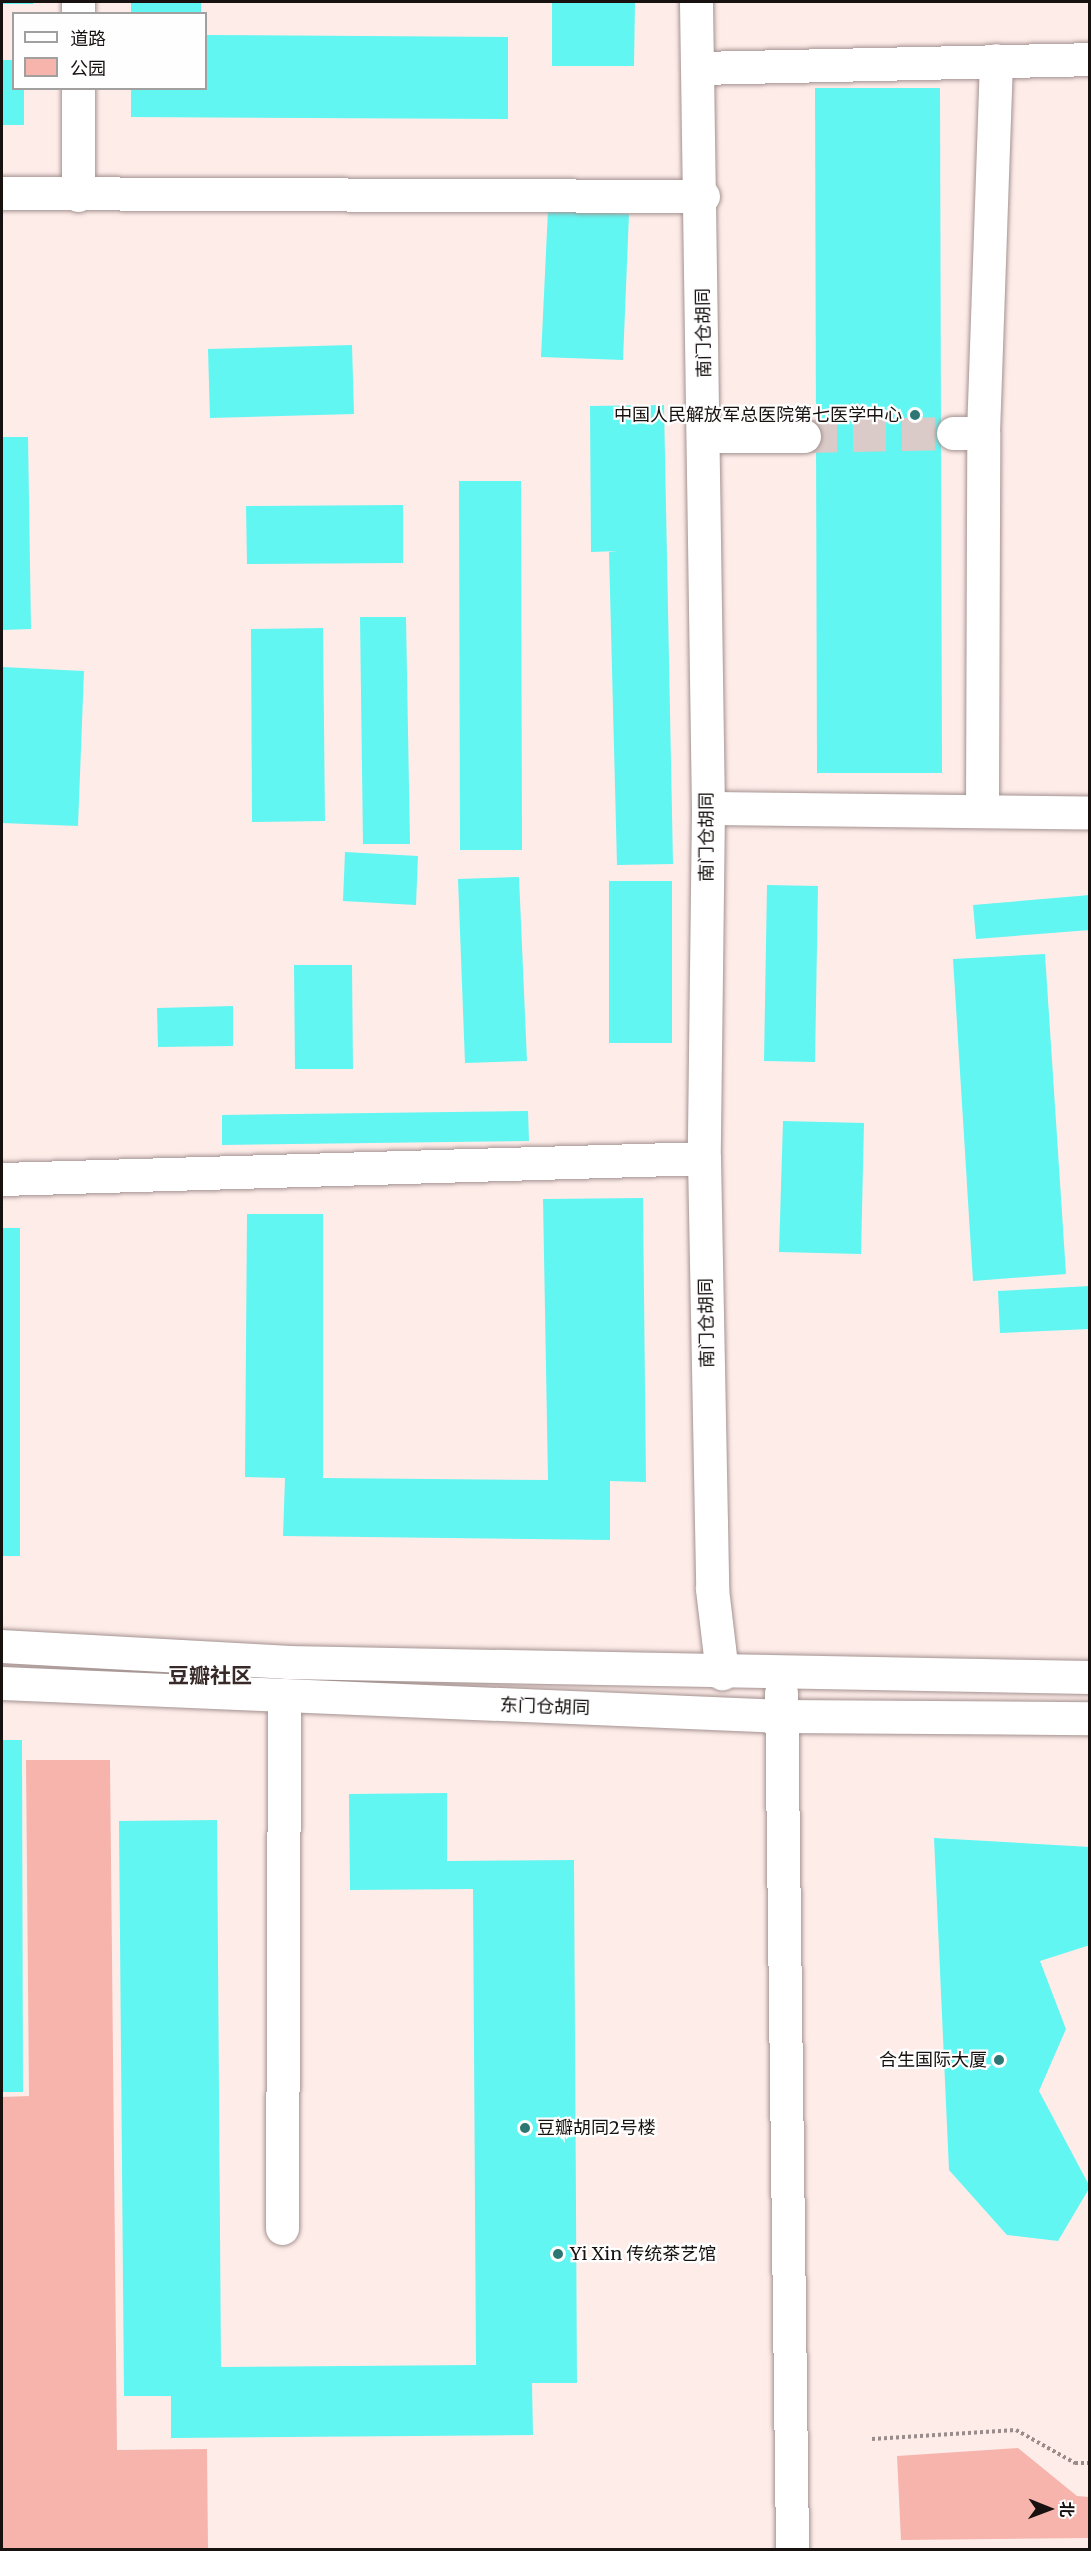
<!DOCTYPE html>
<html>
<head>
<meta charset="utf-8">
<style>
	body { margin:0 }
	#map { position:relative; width:1091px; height:2551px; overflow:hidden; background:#feece9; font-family:Merriweather,"Noto Sans SC",serif }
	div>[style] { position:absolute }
	.green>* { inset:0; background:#f6b4ac }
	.building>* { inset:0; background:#61f6f2 }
	.minor-tunnel>* { height:33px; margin-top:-16.5px; transform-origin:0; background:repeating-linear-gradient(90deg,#dbcbc8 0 33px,transparent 0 49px) }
	.path>* { height:4px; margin-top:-2px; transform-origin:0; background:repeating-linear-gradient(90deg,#998c8a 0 3px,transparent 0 6px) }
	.roads { filter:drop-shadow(0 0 2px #a39290) drop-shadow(0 0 2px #a39290) }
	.minor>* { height:33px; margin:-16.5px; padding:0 16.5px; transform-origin:16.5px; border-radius:16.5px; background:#fff }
	.dots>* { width:16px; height:16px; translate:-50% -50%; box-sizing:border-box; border:3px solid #fefefe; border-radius:50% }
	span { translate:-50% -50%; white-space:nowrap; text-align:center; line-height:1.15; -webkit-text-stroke:4.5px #fefefe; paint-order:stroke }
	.street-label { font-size:18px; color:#171110 }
	.poi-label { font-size:18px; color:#171110 }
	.right { translate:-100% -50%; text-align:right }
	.left { translate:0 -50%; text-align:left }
	.quarter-label { font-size:21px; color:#372928; font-weight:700 }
	.frame { position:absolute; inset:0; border:3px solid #171110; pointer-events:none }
	.legend { position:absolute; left:12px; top:12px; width:195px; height:78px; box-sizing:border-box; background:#fefefe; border:2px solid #a29f9f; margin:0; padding:8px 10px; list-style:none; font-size:18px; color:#171110 }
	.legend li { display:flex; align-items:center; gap:12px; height:30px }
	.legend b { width:30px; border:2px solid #a29f9f }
	.north { position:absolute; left:1019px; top:2479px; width:60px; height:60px; -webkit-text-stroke:4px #fefefe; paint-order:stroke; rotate:91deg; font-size:16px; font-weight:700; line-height:24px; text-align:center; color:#171110 }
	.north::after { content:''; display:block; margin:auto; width:21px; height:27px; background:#171110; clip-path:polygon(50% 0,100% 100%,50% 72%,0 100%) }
</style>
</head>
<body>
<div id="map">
	<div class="green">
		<div style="clip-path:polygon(26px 1760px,110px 1760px,117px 2450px,207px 2449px,208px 2549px,2px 2549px,2px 2097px,29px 2096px)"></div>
		<div style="clip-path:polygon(1018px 2448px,1077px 2496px,1089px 2497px,1089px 2538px,901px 2540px,897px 2456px)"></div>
	</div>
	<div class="building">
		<div style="clip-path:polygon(2px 2px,33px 2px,33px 4px,2px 4px)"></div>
		<div style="clip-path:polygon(131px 2px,201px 2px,201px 14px,131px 14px)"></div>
		<div style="clip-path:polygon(552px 2px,635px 2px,634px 66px,552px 66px)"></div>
		<div style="clip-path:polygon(206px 35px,508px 37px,508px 119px,131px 117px,131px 88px,206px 88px)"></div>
		<div style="clip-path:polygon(2px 60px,14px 60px,14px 88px,24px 88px,24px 125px,2px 125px)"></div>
		<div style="clip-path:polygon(815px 88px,940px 88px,942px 773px,817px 773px)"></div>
		<div style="clip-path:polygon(548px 210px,629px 214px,623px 360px,541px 357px)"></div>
		<div style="clip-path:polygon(352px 345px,354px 414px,210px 418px,208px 349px)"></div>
		<div style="clip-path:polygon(664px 405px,673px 864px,617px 865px,609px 552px,618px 551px,591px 552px,590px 406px)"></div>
		<div style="clip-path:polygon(2px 437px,28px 437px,31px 629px,2px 630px)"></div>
		<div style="clip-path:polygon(459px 481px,521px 481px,522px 850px,460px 850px)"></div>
		<div style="clip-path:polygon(403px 505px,403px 563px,247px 564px,246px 506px)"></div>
		<div style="clip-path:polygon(360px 617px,406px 617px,410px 844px,363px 844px)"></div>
		<div style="clip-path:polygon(323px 628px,325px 821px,252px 822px,251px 629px)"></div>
		<div style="clip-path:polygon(2px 667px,84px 671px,78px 826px,2px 823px)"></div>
		<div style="clip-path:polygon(345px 852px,418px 856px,416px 905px,343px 901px)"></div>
		<div style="clip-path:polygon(519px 877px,527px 1061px,465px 1063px,458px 879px)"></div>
		<div style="clip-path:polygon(609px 881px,672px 881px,672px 1043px,609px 1043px)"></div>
		<div style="clip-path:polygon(767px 885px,818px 886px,815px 1062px,764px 1061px)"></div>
		<div style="clip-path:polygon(1090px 895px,1090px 930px,976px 939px,973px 905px)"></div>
		<div style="clip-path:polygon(1045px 954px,1066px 1274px,973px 1281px,953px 959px)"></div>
		<div style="clip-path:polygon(294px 965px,352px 965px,353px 1069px,295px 1069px)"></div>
		<div style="clip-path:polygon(233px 1006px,233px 1046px,158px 1047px,157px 1008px)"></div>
		<div style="clip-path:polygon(528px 1111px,529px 1141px,222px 1145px,222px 1115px)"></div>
		<div style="clip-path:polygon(783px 1121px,864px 1123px,861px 1254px,779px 1252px)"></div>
		<div style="clip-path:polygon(643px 1198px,646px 1482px,610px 1481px,610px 1540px,283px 1536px,285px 1478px,245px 1477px,247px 1214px,323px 1214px,323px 1478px,548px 1480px,543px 1199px)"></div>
		<div style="clip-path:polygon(2px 1228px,20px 1228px,20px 1556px,2px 1556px)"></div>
		<div style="clip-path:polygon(1090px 1286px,1090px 1329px,1000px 1333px,998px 1291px)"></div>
		<div style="clip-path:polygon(2px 1740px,22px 1740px,23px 2092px,2px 2092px)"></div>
		<div style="clip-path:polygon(447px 1793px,447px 1861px,574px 1860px,577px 2383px,532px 2383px,533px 2435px,171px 2438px,171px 2396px,124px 2396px,119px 1821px,217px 1820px,221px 2367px,476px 2365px,473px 1889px,350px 1890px,349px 1794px)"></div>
		<div style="clip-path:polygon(934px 1838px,1090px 1847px,1090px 1945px,1040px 1961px,1066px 2029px,1039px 2091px,1090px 2187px,1058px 2241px,1007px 2235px,949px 2170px)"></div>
	</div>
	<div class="minor-tunnel">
		<div style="left:804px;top:436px;width:149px;rotate:-1.2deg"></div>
	</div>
	<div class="path">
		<div style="left:872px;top:2439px;width:144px;rotate:-3.6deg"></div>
		<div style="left:1016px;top:2430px;width:68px;rotate:29.2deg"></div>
		<div style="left:1075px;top:2463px;width:15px"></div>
	</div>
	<div class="roads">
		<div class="minor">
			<div style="left:696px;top:2px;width:806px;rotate:89.15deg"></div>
			<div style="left:708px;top:808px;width:350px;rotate:90.7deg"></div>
			<div style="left:704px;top:1158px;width:431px;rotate:88.9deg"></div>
			<div style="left:712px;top:1589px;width:85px;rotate:83.2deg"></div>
			<div style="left:78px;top:14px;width:12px;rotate:-90deg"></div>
			<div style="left:699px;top:68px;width:391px;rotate:-1.3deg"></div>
			<div style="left:2px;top:193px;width:701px;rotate:0.25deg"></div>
			<div style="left:78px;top:195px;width:107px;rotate:-90deg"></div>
			<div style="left:953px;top:433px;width:30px"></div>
			<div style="left:705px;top:436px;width:99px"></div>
			<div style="left:708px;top:808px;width:382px;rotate:0.7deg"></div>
			<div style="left:982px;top:808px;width:375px;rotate:-89.8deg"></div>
			<div style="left:983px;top:433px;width:373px;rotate:-88deg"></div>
			<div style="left:2px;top:1179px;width:702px;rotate:-1.71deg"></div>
			<div style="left:2px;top:1646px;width:285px;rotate:3.2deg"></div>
			<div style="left:287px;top:1662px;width:803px;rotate:1.07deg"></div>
			<div style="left:2px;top:1683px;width:781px;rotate:2.42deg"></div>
			<div style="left:782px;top:1716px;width:308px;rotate:0.4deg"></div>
			<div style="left:781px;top:1693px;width:857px;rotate:89.26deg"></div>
			<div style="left:282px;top:2228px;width:531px;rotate:-89.78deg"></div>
		</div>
	</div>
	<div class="dots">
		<div style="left:915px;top:415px;background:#2c7673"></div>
		<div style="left:999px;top:2060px;background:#2c7673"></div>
		<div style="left:525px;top:2128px;background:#2c7673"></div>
		<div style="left:558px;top:2254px;background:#2c7673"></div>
	</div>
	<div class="street-label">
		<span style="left:704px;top:333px;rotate:-91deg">南门仓胡同</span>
		<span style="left:707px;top:837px;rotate:-90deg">南门仓胡同</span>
		<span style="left:707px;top:1323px;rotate:-91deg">南门仓胡同</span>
		<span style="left:545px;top:1707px;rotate:2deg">东门仓胡同</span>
	</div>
	<div class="poi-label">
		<span class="right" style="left:902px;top:415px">中国人民解放军总医院第七医学中心</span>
		<span class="right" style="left:987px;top:2060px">合生国际大厦</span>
		<span class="left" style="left:537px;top:2128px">豆瓣胡同2号楼</span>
		<span class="left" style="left:570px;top:2254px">Yi Xin 传统茶艺馆</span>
	</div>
	<div class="quarter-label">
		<span style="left:210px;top:1676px">豆瓣社区</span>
	</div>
	<div class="frame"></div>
	<ul class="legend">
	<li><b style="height:8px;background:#fff"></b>道路</li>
	<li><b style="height:16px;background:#f6b4ac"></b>公园</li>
	</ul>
	<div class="north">北</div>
</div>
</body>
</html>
